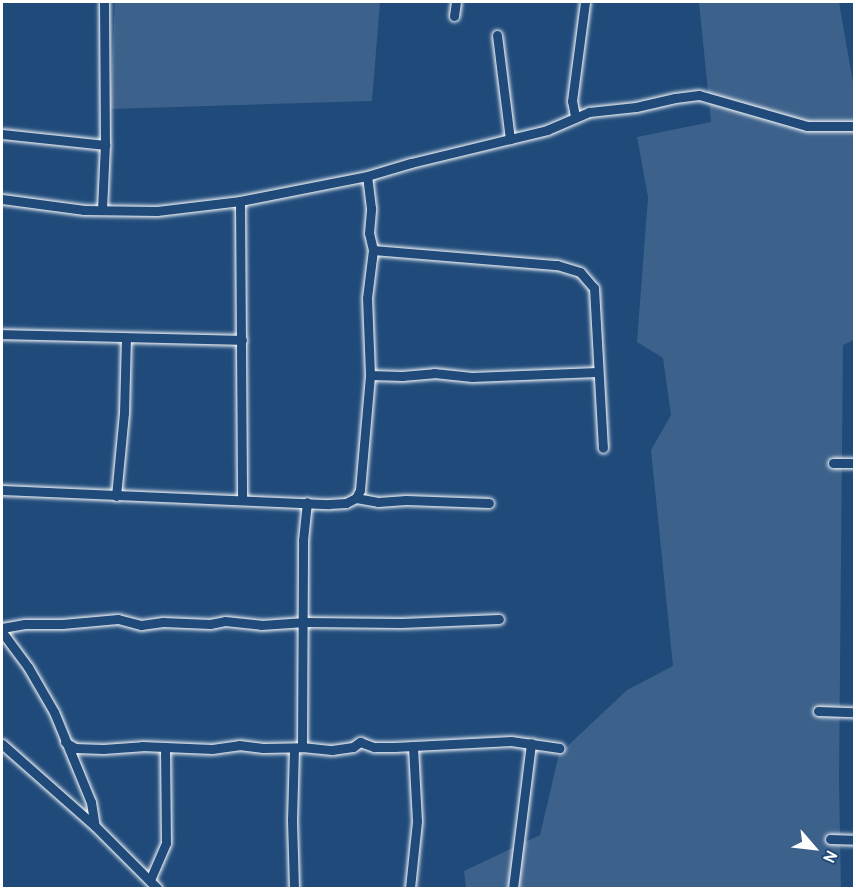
<!DOCTYPE html>
<html>
<head>
<meta charset="utf-8">
<style>
	body { margin:0 }
	#map { position:relative; width:856px; height:890px; overflow:hidden; background:#1f4a7a; font-family:Pangolin,sans-serif }
	div>[style] { position:absolute }
	.green>* { inset:0; background:#3c618b }
	.roads { filter:drop-shadow(0 0 2px #fff) drop-shadow(0 0 2px #fff) }
	.street>* { height:9px; margin:-4.5px; padding:0 4.5px; transform-origin:4.5px; border-radius:4.5px; background:#1f4a7a }
	span { translate:-50% -50%; white-space:nowrap; text-align:center; line-height:1.15; -webkit-text-stroke:4.5px #1f4a7a; paint-order:stroke }
	.frame { position:absolute; inset:0; border:3px solid #fff; pointer-events:none }
	.north { position:absolute; left:784px; top:818px; width:60px; height:60px; -webkit-text-stroke:4px #1f4a7a; paint-order:stroke; rotate:118deg; font-size:16px; font-weight:700; line-height:24px; text-align:center; color:#fff }
	.north::after { content:''; display:block; margin:auto; width:21px; height:27px; background:#fff; clip-path:polygon(50% 0,100% 100%,50% 72%,0 100%) }
</style>
</head>
<body>
<div id="map">
	<div class="green">
		<div style="clip-path:polygon(115px 2px,380px 2px,372px 101px,110px 109px)"></div>
		<div style="clip-path:polygon(699px 2px,839px 2px,854px 88px,854px 340px,843px 345px,839px 781px,841px 888px,466px 888px,464px 871px,540px 835px,559px 754px,627px 690px,673px 666px,651px 450px,671px 415px,663px 358px,637px 342px,648px 197px,637px 137px,711px 122px)"></div>
	</div>
	<div class="roads">
		<div class="street">
			<div style="left:454px;top:16px;width:14px;rotate:-82deg"></div>
			<div style="left:497px;top:35px;width:105px;rotate:82.9deg"></div>
			<div style="left:575px;top:116px;width:15px;rotate:-101deg"></div>
			<div style="left:572px;top:101px;width:100px;rotate:-82.5deg"></div>
			<div style="left:2px;top:134px;width:104px;rotate:6.1deg"></div>
			<div style="left:105px;top:145px;width:143px;rotate:-90.4deg"></div>
			<div style="left:2px;top:199px;width:83px;rotate:7.6deg"></div>
			<div style="left:84px;top:210px;width:73px;rotate:0.8deg"></div>
			<div style="left:157px;top:211px;width:84px;rotate:-6.9deg"></div>
			<div style="left:240px;top:201px;width:129px;rotate:-11.1deg"></div>
			<div style="left:367px;top:176px;width:46px;rotate:-16.5deg"></div>
			<div style="left:411px;top:163px;width:140px;rotate:-13.6deg"></div>
			<div style="left:547px;top:130px;width:46px;rotate:-23.2deg"></div>
			<div style="left:589px;top:112px;width:47px;rotate:-6.1deg"></div>
			<div style="left:636px;top:107px;width:40px;rotate:-13deg"></div>
			<div style="left:675px;top:98px;width:24px;rotate:-7deg"></div>
			<div style="left:699px;top:95px;width:112px;rotate:16deg"></div>
			<div style="left:807px;top:126px;width:47px"></div>
			<div style="left:240px;top:201px;width:298px;rotate:89.6deg"></div>
			<div style="left:102px;top:210px;width:65px;rotate:-87.4deg"></div>
			<div style="left:373px;top:250px;width:185px;rotate:4.7deg"></div>
			<div style="left:557px;top:265px;width:24px;rotate:17deg"></div>
			<div style="left:580px;top:272px;width:21px;rotate:49deg"></div>
			<div style="left:594px;top:288px;width:160px;rotate:86.8deg"></div>
			<div style="left:2px;top:334px;width:240px;rotate:1.4deg"></div>
			<div style="left:370px;top:375px;width:32px;rotate:2deg"></div>
			<div style="left:402px;top:376px;width:32px;rotate:-5deg"></div>
			<div style="left:434px;top:373px;width:38px;rotate:6deg"></div>
			<div style="left:472px;top:377px;width:125px;rotate:-2.3deg"></div>
			<div style="left:833px;top:463px;width:21px"></div>
			<div style="left:2px;top:490px;width:327px;rotate:2.5deg"></div>
			<div style="left:329px;top:504px;width:17px;rotate:-3deg"></div>
			<div style="left:346px;top:503px;width:11px;rotate:-27deg"></div>
			<div style="left:356px;top:498px;width:22px;rotate:10deg"></div>
			<div style="left:378px;top:502px;width:28px;rotate:-4deg"></div>
			<div style="left:406px;top:500px;width:83px;rotate:2.1deg"></div>
			<div style="left:116px;top:496px;width:83px;rotate:-84.5deg"></div>
			<div style="left:124px;top:413px;width:74px;rotate:-88.5deg"></div>
			<div style="left:356px;top:498px;width:9px;rotate:-63deg"></div>
			<div style="left:360px;top:490px;width:115px;rotate:-85deg"></div>
			<div style="left:370px;top:375px;width:77px;rotate:-92.2deg"></div>
			<div style="left:367px;top:298px;width:48px;rotate:-82.9deg"></div>
			<div style="left:373px;top:250px;width:17px;rotate:-103deg"></div>
			<div style="left:369px;top:233px;width:25px;rotate:-85deg"></div>
			<div style="left:371px;top:208px;width:32px;rotate:-97deg"></div>
			<div style="left:2px;top:628px;width:23px;rotate:-10deg"></div>
			<div style="left:25px;top:624px;width:37px"></div>
			<div style="left:62px;top:624px;width:56px;rotate:-5.1deg"></div>
			<div style="left:118px;top:619px;width:24px;rotate:15deg"></div>
			<div style="left:141px;top:625px;width:22px;rotate:-8deg"></div>
			<div style="left:163px;top:622px;width:47px;rotate:2.4deg"></div>
			<div style="left:210px;top:624px;width:15px;rotate:-11deg"></div>
			<div style="left:225px;top:621px;width:36px;rotate:6deg"></div>
			<div style="left:261px;top:625px;width:44px;rotate:-3.9deg"></div>
			<div style="left:305px;top:622px;width:96px;rotate:0.6deg"></div>
			<div style="left:401px;top:623px;width:98px;rotate:-2.3deg"></div>
			<div style="left:2px;top:632px;width:44px;rotate:53.4deg"></div>
			<div style="left:28px;top:667px;width:52px;rotate:60deg"></div>
			<div style="left:54px;top:712px;width:97px;rotate:67.7deg"></div>
			<div style="left:91px;top:802px;width:24px;rotate:81deg"></div>
			<div style="left:818px;top:711px;width:36px;rotate:2deg"></div>
			<div style="left:65px;top:742px;width:12px;rotate:31deg"></div>
			<div style="left:75px;top:748px;width:28px;rotate:2deg"></div>
			<div style="left:103px;top:749px;width:39px;rotate:-4deg"></div>
			<div style="left:142px;top:746px;width:70px;rotate:2.5deg"></div>
			<div style="left:212px;top:749px;width:27px;rotate:-8deg"></div>
			<div style="left:239px;top:745px;width:24px;rotate:7deg"></div>
			<div style="left:263px;top:748px;width:39px;rotate:-1deg"></div>
			<div style="left:302px;top:747px;width:207px;rotate:-89.7deg"></div>
			<div style="left:303px;top:540px;width:38px;rotate:-84deg"></div>
			<div style="left:2px;top:744px;width:124px;rotate:41.4deg"></div>
			<div style="left:95px;top:826px;width:88px;rotate:45deg"></div>
			<div style="left:302px;top:747px;width:30px;rotate:6deg"></div>
			<div style="left:332px;top:750px;width:21px;rotate:-8deg"></div>
			<div style="left:353px;top:747px;width:9px;rotate:-36deg"></div>
			<div style="left:360px;top:742px;width:15px;rotate:20deg"></div>
			<div style="left:374px;top:747px;width:20px"></div>
			<div style="left:394px;top:747px;width:117px;rotate:-2.9deg"></div>
			<div style="left:511px;top:741px;width:49px;rotate:8.3deg"></div>
			<div style="left:830px;top:839px;width:24px;rotate:2deg"></div>
			<div style="left:150px;top:880px;width:40px;rotate:-66.6deg"></div>
			<div style="left:166px;top:843px;width:96px;rotate:-90.6deg"></div>
			<div style="left:294px;top:888px;width:68px;rotate:-91.7deg"></div>
			<div style="left:292px;top:820px;width:72px;rotate:-88.4deg"></div>
			<div style="left:410px;top:888px;width:67px;rotate:-84deg"></div>
			<div style="left:417px;top:821px;width:75px;rotate:-93.1deg"></div>
			<div style="left:513px;top:888px;width:146px;rotate:-82.9deg"></div>
		</div>
	</div>
	<div class="frame"></div>
	<div class="north">N</div>
</div>
</body>
</html>
